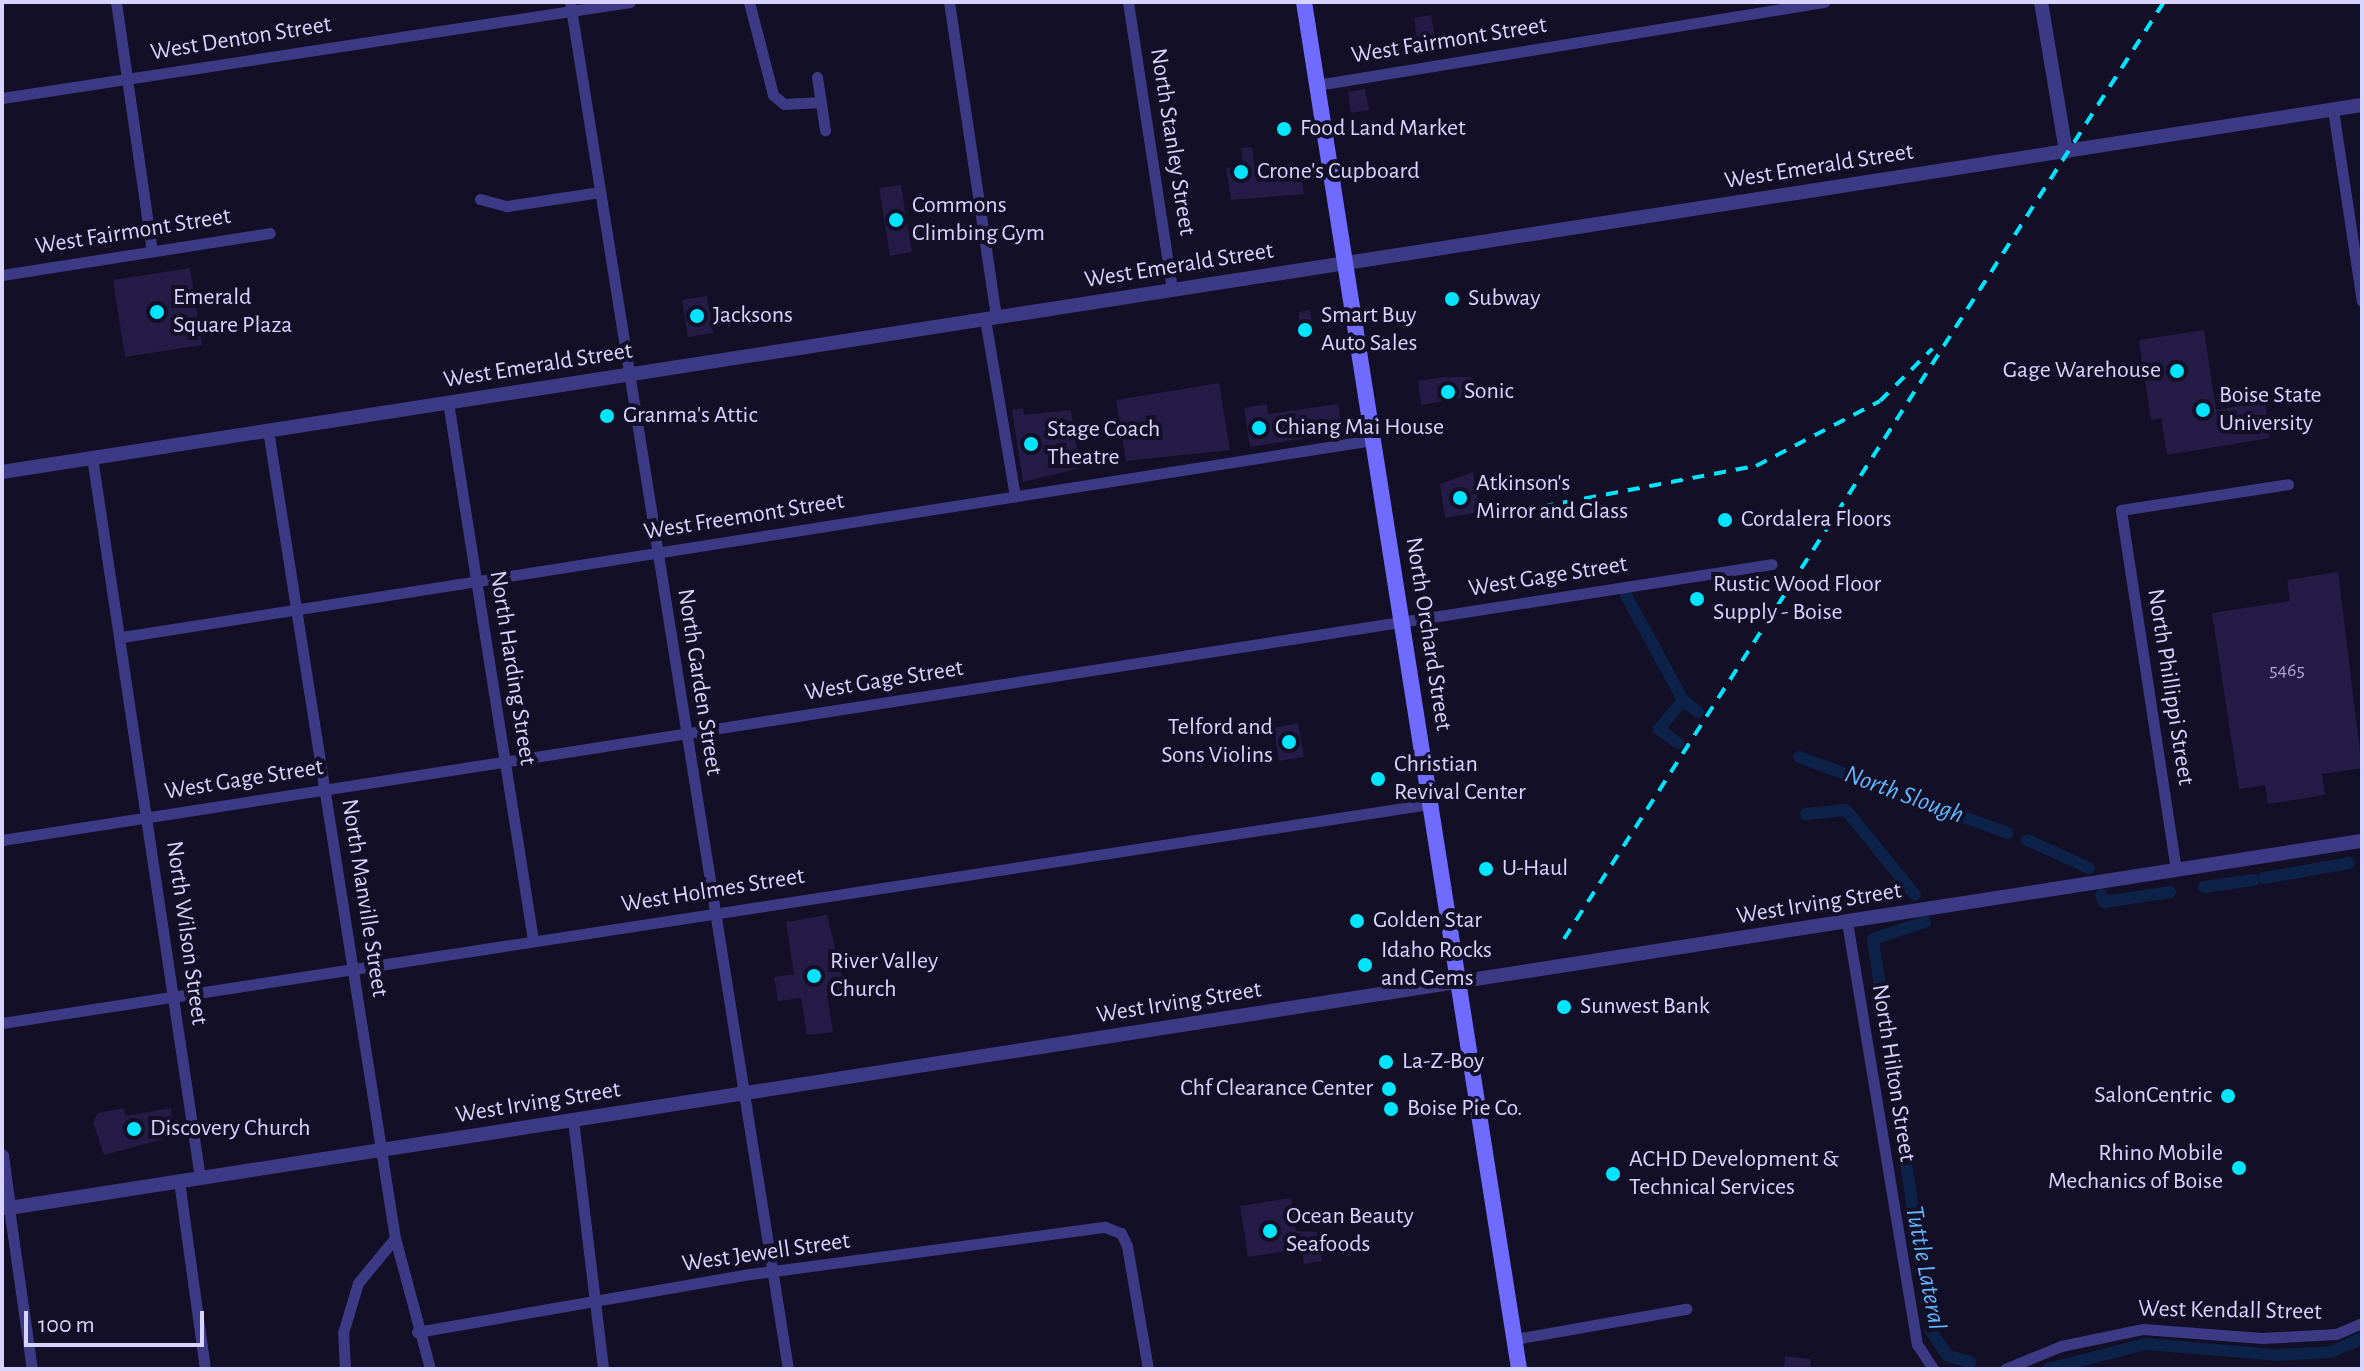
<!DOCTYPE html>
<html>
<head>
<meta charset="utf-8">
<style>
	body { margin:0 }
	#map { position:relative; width:2364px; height:1371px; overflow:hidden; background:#130f26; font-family:"Alegreya Sans",sans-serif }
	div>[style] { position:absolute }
	.canal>* { height:12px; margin:-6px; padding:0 6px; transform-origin:6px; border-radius:6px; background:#0c2248 }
	.building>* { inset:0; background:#241b47 }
	.minor>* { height:11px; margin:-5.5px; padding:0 5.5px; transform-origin:5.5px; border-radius:5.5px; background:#3d3a85 }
	.tertiary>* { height:14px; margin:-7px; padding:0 7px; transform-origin:7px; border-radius:7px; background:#3d3a85 }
	.secondary>* { height:16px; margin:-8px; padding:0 8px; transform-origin:8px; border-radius:8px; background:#6f6bff }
	.rail>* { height:4px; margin-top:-2px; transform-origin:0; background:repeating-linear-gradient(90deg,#00e5ff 0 12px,transparent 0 22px) }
	.dots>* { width:22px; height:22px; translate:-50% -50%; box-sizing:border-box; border:4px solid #130f26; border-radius:50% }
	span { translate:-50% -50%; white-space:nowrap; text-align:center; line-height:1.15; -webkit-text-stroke:8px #130f26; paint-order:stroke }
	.number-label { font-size:20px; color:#aca6d1 }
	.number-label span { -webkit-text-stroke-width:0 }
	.street-label { font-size:24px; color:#d9d4ff }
	.poi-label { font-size:24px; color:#d9d4ff }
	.left { translate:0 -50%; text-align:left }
	.right { translate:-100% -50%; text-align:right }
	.water-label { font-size:26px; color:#62b6ff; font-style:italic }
	.frame { position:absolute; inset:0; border:4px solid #d9d4ff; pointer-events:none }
	.scale { position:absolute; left:24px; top:1311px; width:180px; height:36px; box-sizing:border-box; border:4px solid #d9d4ff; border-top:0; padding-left:10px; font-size:24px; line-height:28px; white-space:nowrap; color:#d9d4ff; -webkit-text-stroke:6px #130f26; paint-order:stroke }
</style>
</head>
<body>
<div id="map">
	<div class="canal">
		<div style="left:1626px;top:595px;width:119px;rotate:61.5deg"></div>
		<div style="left:1683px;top:700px;width:19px;rotate:39deg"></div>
		<div style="left:1678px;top:743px;width:24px;rotate:-144deg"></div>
		<div style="left:1659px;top:729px;width:38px;rotate:-50deg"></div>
		<div style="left:1799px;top:757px;width:222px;rotate:20deg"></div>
		<div style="left:1806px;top:814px;width:40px;rotate:-5.7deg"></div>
		<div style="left:1846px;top:810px;width:109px;rotate:50.9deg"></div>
		<div style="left:2027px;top:840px;width:68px;rotate:24.3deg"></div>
		<div style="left:2264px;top:878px;width:86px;rotate:-10deg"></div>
		<div style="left:2204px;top:887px;width:50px;rotate:-8deg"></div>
		<div style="left:2101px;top:895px;width:8px;rotate:67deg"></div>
		<div style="left:2104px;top:902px;width:67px;rotate:-8.6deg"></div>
		<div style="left:1879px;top:981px;width:42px;rotate:-98.1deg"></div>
		<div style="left:1873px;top:939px;width:55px;rotate:-18.1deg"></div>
		<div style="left:1883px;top:1003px;width:67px;rotate:82.2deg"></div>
		<div style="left:1896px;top:1091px;width:9px;rotate:84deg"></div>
		<div style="left:1905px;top:1155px;width:178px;rotate:81.6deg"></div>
		<div style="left:1931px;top:1331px;width:30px;rotate:56deg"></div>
		<div style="left:1948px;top:1356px;width:23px;rotate:15deg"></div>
		<div style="left:2048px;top:1369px;width:101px;rotate:-14.3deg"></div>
		<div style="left:2146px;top:1344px;width:130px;rotate:4.8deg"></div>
		<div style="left:2276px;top:1355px;width:55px;rotate:-3.1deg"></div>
		<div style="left:2331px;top:1352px;width:34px;rotate:-24deg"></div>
	</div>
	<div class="building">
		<div style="clip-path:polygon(1431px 15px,1435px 37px,1417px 40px,1414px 18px)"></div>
		<div style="clip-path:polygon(1365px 89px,1369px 110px,1351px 113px,1348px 92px)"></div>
		<div style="clip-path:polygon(1252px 147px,1257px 183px,1301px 176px,1304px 194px,1231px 200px,1226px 168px,1243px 165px,1241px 148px)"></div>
		<div style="clip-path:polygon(901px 185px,912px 252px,890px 256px,879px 188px)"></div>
		<div style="clip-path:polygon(190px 268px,202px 345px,125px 357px,113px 280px)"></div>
		<div style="clip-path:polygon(707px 296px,713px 333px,688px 337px,682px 300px)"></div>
		<div style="clip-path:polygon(1310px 310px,1314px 338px,1299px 341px,1299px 312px)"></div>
		<div style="clip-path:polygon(2204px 330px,2216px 410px,2265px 402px,2270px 438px,2167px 455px,2161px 418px,2151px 420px,2139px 340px)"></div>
		<div style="clip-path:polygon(1445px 377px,1472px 377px,1475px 396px,1421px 405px,1418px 381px)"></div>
		<div style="clip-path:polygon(1219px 383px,1230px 450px,1126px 461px,1116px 400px)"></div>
		<div style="clip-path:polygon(1267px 404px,1268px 414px,1338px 404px,1343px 432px,1250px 447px,1244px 408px)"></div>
		<div style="clip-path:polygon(1023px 408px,1024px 415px,1071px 410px,1080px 468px,1023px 482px,1012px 410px)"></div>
		<div style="clip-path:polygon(1473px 472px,1480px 512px,1445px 518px,1440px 484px)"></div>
		<div style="clip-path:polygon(2338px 572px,2362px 768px,2322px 774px,2325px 795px,2268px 804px,2265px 785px,2239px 789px,2212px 613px,2290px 601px,2287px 580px)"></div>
		<div style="clip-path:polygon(1298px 723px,1304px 757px,1279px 761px,1274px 728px)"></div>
		<div style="clip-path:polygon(827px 915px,846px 992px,827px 995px,833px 1032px,807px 1035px,801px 998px,778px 1001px,774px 977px,794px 974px,786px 922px)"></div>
		<div style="clip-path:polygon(124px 1108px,125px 1116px,171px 1108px,175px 1136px,104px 1155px,93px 1122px,98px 1113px)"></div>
		<div style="clip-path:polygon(1291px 1198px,1296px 1231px,1317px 1232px,1322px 1261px,1304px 1264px,1302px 1249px,1248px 1257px,1240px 1206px)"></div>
		<div style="clip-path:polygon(1785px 1356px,1811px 1359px,1810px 1369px,1784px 1369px)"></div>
	</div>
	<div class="minor">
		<div style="left:116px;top:2px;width:252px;rotate:81.8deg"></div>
		<div style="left:570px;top:2px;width:1384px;rotate:80.94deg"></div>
		<div style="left:749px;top:2px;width:96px;rotate:75.5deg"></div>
		<div style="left:773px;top:95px;width:14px;rotate:39deg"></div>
		<div style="left:784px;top:104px;width:37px;rotate:-3deg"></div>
		<div style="left:949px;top:2px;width:318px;rotate:81.5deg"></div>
		<div style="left:1128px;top:2px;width:291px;rotate:81.3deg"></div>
		<div style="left:817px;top:77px;width:54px;rotate:81.4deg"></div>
		<div style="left:1317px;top:85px;width:514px;rotate:-9.3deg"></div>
		<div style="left:2px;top:98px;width:635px;rotate:-8.69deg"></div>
		<div style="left:2333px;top:110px;width:193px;rotate:81.4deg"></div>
		<div style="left:480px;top:199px;width:28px;rotate:15deg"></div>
		<div style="left:507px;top:206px;width:94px;rotate:-8.6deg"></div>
		<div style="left:2px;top:275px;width:271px;rotate:-8.9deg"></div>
		<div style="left:985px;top:319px;width:180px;rotate:80.4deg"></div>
		<div style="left:448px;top:402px;width:545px;rotate:81.02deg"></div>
		<div style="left:268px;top:430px;width:818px;rotate:81.07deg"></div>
		<div style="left:395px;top:1238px;width:136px;rotate:75deg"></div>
		<div style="left:92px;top:457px;width:729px;rotate:81.48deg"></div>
		<div style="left:122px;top:637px;width:1266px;rotate:-8.95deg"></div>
		<div style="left:2px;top:840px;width:1791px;rotate:-8.86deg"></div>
		<div style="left:2176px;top:870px;width:364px;rotate:-98.7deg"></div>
		<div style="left:2121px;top:510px;width:169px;rotate:-8.8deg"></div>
		<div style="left:1847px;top:922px;width:428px;rotate:80.6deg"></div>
		<div style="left:1917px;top:1344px;width:30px;rotate:57deg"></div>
		<div style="left:2px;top:1023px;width:1445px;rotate:-8.72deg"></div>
		<div style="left:573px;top:1120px;width:251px;rotate:83.1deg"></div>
		<div style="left:179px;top:1181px;width:190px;rotate:82.1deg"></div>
		<div style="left:2px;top:1209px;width:7px;rotate:-8deg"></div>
		<div style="left:9px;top:1208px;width:163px;rotate:81.9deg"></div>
		<div style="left:417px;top:1332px;width:339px;rotate:-9.9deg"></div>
		<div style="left:751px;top:1274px;width:357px;rotate:-7.6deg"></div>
		<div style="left:1105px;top:1227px;width:17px;rotate:21deg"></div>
		<div style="left:1121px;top:1233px;width:14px;rotate:65deg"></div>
		<div style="left:1127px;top:1246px;width:125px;rotate:80.3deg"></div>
		<div style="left:1515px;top:1339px;width:174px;rotate:-10deg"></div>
		<div style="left:345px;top:1369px;width:36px;rotate:-93deg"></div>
		<div style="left:343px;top:1333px;width:52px;rotate:-73.3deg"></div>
		<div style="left:358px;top:1283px;width:58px;rotate:-50.6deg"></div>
		<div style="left:2005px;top:1369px;width:61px;rotate:-22.3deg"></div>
		<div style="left:2061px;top:1346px;width:84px;rotate:-11.7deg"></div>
		<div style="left:2143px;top:1329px;width:119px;rotate:4.3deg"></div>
		<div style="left:2262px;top:1338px;width:74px;rotate:-3.1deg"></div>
		<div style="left:2336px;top:1334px;width:28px;rotate:-23deg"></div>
	</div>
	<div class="tertiary">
		<div style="left:2041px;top:2px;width:152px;rotate:80.5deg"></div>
		<div style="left:2px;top:472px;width:2388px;rotate:-8.84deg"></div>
		<div style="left:2px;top:1156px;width:52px;rotate:82.3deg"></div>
		<div style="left:9px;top:1208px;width:2381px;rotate:-8.87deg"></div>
	</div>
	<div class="secondary">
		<div style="left:1304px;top:2px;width:1384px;rotate:81.06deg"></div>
	</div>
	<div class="rail">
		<div style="left:1498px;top:515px;width:263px;rotate:-10.8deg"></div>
		<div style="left:1756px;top:466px;width:140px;rotate:-27.7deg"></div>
		<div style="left:1880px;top:401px;width:74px;rotate:-45deg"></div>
		<div style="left:1564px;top:939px;width:1113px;rotate:-57.37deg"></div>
	</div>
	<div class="dots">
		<div style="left:1284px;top:129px;background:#00e5ff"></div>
		<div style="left:1241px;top:172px;background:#00e5ff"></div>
		<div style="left:896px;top:220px;background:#00e5ff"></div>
		<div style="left:1452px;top:299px;background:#00e5ff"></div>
		<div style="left:157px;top:312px;background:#00e5ff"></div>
		<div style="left:697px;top:316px;background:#00e5ff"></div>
		<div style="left:1305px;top:330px;background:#00e5ff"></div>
		<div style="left:2177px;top:371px;background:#00e5ff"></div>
		<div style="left:1448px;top:392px;background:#00e5ff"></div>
		<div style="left:2203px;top:410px;background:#00e5ff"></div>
		<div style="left:607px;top:416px;background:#00e5ff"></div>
		<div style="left:1259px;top:428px;background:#00e5ff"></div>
		<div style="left:1031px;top:444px;background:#00e5ff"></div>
		<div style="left:1460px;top:498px;background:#00e5ff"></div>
		<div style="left:1725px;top:520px;background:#00e5ff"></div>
		<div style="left:1697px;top:599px;background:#00e5ff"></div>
		<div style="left:1289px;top:742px;background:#00e5ff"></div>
		<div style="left:1378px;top:779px;background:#00e5ff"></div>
		<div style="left:1486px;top:869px;background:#00e5ff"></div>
		<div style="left:1357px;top:921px;background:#00e5ff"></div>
		<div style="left:1365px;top:965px;background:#00e5ff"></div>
		<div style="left:814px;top:976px;background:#00e5ff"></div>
		<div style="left:1564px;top:1007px;background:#00e5ff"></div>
		<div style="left:1386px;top:1062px;background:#00e5ff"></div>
		<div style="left:1389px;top:1089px;background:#00e5ff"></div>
		<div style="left:2228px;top:1096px;background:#00e5ff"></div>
		<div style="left:1391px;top:1109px;background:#00e5ff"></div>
		<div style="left:134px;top:1129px;background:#00e5ff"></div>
		<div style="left:2239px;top:1168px;background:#00e5ff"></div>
		<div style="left:1613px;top:1174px;background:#00e5ff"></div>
		<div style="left:1270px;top:1231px;background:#00e5ff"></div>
	</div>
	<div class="number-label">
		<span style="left:2287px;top:670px">5465</span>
	</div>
	<div class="street-label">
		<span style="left:241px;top:39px;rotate:-9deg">West Denton Street</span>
		<span style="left:1449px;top:41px;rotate:-9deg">West Fairmont Street</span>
		<span style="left:1172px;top:142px;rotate:81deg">North Stanley Street</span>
		<span style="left:1819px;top:167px;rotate:-9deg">West Emerald Street</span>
		<span style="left:133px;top:232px;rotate:-9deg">West Fairmont Street</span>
		<span style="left:1179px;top:266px;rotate:-9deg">West Emerald Street</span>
		<span style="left:538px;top:366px;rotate:-9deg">West Emerald Street</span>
		<span style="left:744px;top:517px;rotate:-9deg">West Freemont Street</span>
		<span style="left:1548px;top:577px;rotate:-9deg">West Gage Street</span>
		<span style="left:1428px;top:634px;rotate:81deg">North Orchard Street</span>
		<span style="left:512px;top:668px;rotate:81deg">North Harding Street</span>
		<span style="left:884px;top:681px;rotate:-9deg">West Gage Street</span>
		<span style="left:699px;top:682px;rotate:81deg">North Garden Street</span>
		<span style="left:2170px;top:687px;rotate:81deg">North Phillippi Street</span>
		<span style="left:244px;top:780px;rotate:-9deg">West Gage Street</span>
		<span style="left:713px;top:891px;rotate:-9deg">West Holmes Street</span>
		<span style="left:364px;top:898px;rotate:81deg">North Manville Street</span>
		<span style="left:1819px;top:904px;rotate:-9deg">West Irving Street</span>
		<span style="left:186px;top:933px;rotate:82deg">North Wilson Street</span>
		<span style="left:1179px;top:1003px;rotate:-9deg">West Irving Street</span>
		<span style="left:1893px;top:1073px;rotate:81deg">North Hilton Street</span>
		<span style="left:538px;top:1103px;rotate:-9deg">West Irving Street</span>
		<span style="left:766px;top:1253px;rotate:-8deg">West Jewell Street</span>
		<span style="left:2230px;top:1311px;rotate:1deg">West Kendall Street</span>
	</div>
	<div class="poi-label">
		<span class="left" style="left:1300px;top:129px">Food Land Market</span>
		<span class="left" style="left:1257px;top:172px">Crone's Cupboard</span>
		<span class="left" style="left:912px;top:220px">Commons<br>Climbing Gym</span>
		<span class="left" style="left:173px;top:312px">Emerald<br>Square Plaza</span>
		<span class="left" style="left:1468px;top:299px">Subway</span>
		<span class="left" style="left:713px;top:316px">Jacksons</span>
		<span class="left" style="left:1321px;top:330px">Smart Buy<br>Auto Sales</span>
		<span class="right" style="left:2161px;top:371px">Gage Warehouse</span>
		<span class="left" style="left:1464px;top:392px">Sonic</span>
		<span class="left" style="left:2219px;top:410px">Boise State<br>University</span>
		<span class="left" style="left:623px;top:416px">Granma's Attic</span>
		<span class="left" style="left:1275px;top:428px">Chiang Mai House</span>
		<span class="left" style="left:1047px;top:444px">Stage Coach<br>Theatre</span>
		<span class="left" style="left:1476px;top:498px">Atkinson's<br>Mirror and Glass</span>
		<span class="left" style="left:1741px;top:520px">Cordalera Floors</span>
		<span class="left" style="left:1713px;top:599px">Rustic Wood Floor<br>Supply - Boise</span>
		<span class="right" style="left:1273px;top:742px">Telford and<br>Sons Violins</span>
		<span class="left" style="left:1394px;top:779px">Christian<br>Revival Center</span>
		<span class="left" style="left:1502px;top:869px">U-Haul</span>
		<span class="left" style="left:1373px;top:921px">Golden Star</span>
		<span class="left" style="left:1381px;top:965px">Idaho Rocks<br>and Gems</span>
		<span class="left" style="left:830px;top:976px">River Valley<br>Church</span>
		<span class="left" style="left:1580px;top:1007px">Sunwest Bank</span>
		<span class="left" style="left:1402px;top:1062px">La-Z-Boy</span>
		<span class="right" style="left:1373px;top:1089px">Chf Clearance Center</span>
		<span class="right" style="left:2212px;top:1096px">SalonCentric</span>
		<span class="left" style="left:1407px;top:1109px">Boise Pie Co.</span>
		<span class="left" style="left:150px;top:1129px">Discovery Church</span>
		<span class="right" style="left:2223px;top:1168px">Rhino Mobile<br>Mechanics of Boise</span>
		<span class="left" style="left:1629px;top:1174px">ACHD Development &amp;<br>Technical Services</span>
		<span class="left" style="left:1286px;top:1231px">Ocean Beauty<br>Seafoods</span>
	</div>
	<div class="water-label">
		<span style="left:1904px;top:795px;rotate:20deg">North Slough</span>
		<span style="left:1925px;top:1268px;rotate:79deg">Tuttle Lateral</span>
	</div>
	<div class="frame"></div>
	<div class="scale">100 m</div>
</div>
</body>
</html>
